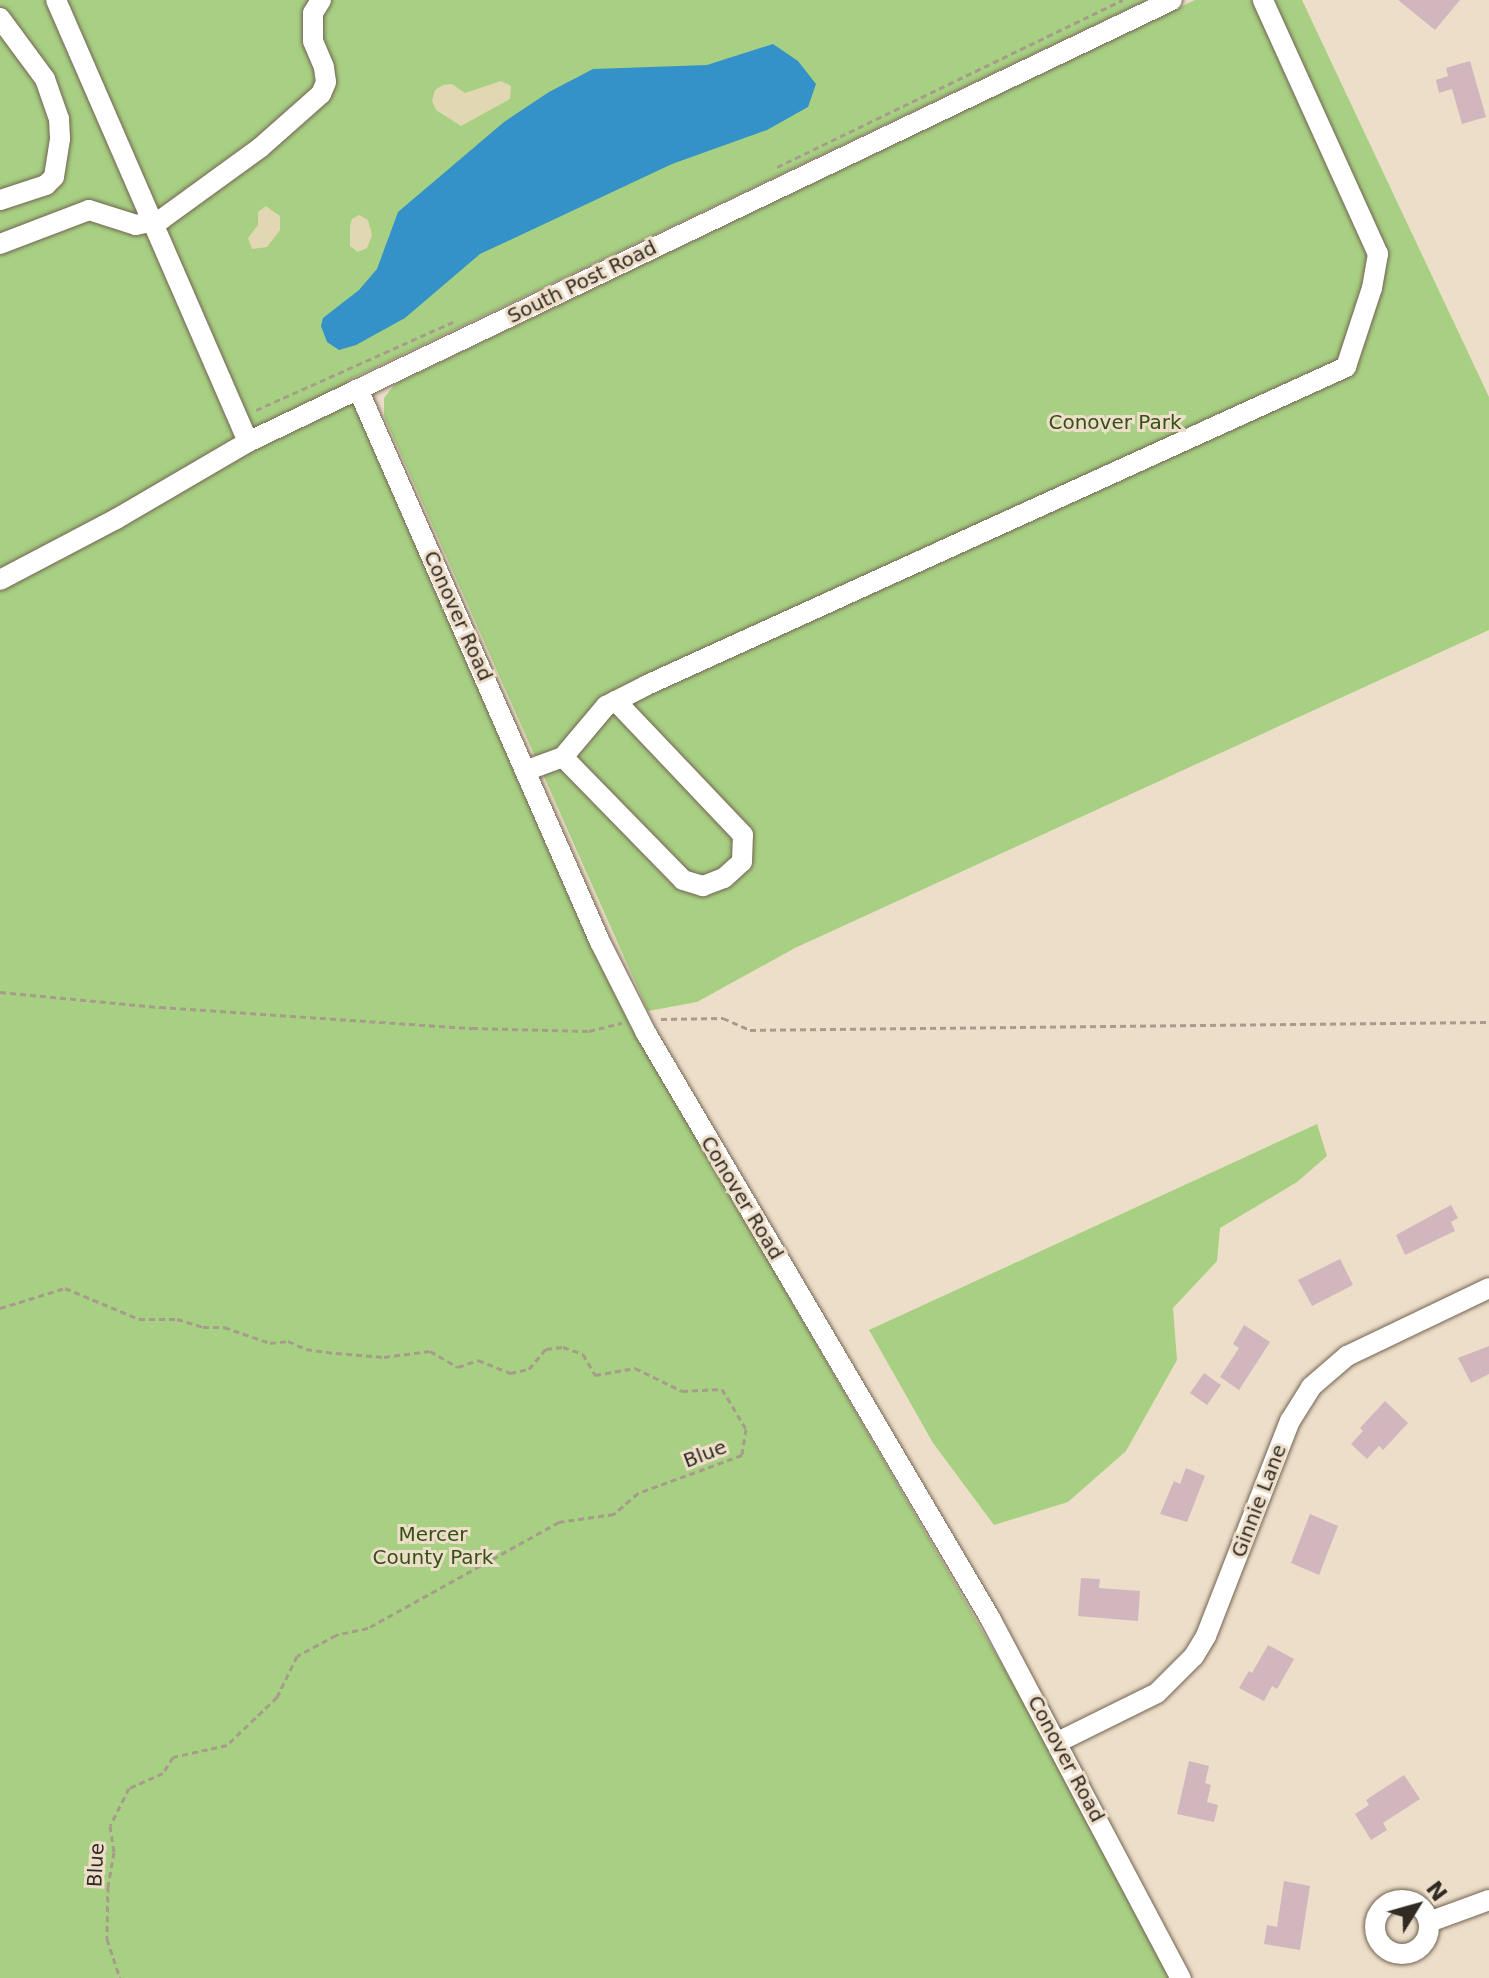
<!DOCTYPE html>
<html>
<head>
<meta charset="utf-8">
<style>
	body { margin:0 }
	#map { position:relative; width:1489px; height:1978px; overflow:hidden; background:#eddec9; font-family:"DejaVu Sans",sans-serif }
	div>[style] { position:absolute }
	.green>* { inset:0; background:#a8d083 }
	.sand>* { inset:0; background:#e1d7b2 }
	.water>* { inset:0; background:#3492c8 }
	.building>* { inset:0; background:#d1b6be }
	.path>* { height:3px; margin-top:-1.5px; transform-origin:0; background:repeating-linear-gradient(90deg,#a79b8b 0 6px,transparent 0 10px) }
	.roads { filter:drop-shadow(0 0 2px #726452) drop-shadow(0 0 2px #726452) }
	.minor>* { height:20px; margin:-10px; padding:0 10px; transform-origin:10px; border-radius:10px; background:#fff }
	.minor>.ring { margin:-10px; padding:0; box-sizing:content-box; background:none; border:20px solid #fff; border-radius:50% }
	span { translate:-50% -50%; white-space:nowrap; text-align:center; line-height:1.15; -webkit-text-stroke:6px #eddec9; paint-order:stroke }
	.street-label { font-size:20px; color:#312b23 }
	.park-label { font-size:20px; color:#355017 }
	.north { position:absolute; left:1377px; top:1866px; width:80px; height:80px; -webkit-text-stroke:6px #eddec9; paint-order:stroke; rotate:53deg; font-size:22px; font-weight:700; line-height:32px; text-align:center; color:#312b23 }
	.north::after { content:''; display:block; margin:auto; width:28px; height:36px; background:#312b23; clip-path:polygon(50% 0,100% 100%,50% 72%,0 100%) }
</style>
</head>
<body>
<div id="map">
	<div class="green">
		<div style="clip-path:polygon(0 0,1147px 0,347px 381px,631px 1024px,1057px 1760px,1169px 1978px,0 1978px)"></div>
		<div style="clip-path:polygon(1195px 0,1302px 0,1489px 397px,1489px 630px,795px 948px,697px 1002px,648px 1011px,384px 416px,384px 398px,395px 384px)"></div>
		<div style="clip-path:polygon(1317px 1124px,1327px 1156px,1297px 1182px,1220px 1228px,1217px 1261px,1173px 1308px,1177px 1360px,1126px 1451px,1068px 1502px,994px 1525px,933px 1443px,869px 1330px)"></div>
	</div>
	<div class="sand">
		<div style="clip-path:polygon(501px 81px,511px 86px,510px 99px,461px 126px,436px 110px,432px 101px,435px 90px,443px 85px,452px 84px,465px 93px)"></div>
		<div style="clip-path:polygon(266px 206px,280px 216px,280px 230px,267px 247px,252px 249px,248px 238px,258px 225px,258px 212px)"></div>
		<div style="clip-path:polygon(359px 215px,368px 220px,372px 235px,367px 248px,358px 252px,350px 246px,350px 226px,352px 219px)"></div>
	</div>
	<div class="water">
		<div style="clip-path:polygon(773px 44px,798px 61px,816px 84px,808px 107px,767px 130px,672px 164px,480px 254px,405px 318px,356px 345px,339px 350px,327px 342px,321px 326px,323px 318px,359px 290px,377px 269px,398px 212px,504px 122px,549px 92px,593px 69px,707px 65px)"></div>
	</div>
	<div class="building">
		<div style="clip-path:polygon(1398px 0,1460px 0,1435px 30px)"></div>
		<div style="clip-path:polygon(1470px 61px,1486px 117px,1462px 124px,1452px 89px,1439px 93px,1436px 80px,1448px 76px,1446px 68px)"></div>
		<div style="clip-path:polygon(1451px 1205px,1458px 1218px,1451px 1222px,1455px 1231px,1405px 1255px,1396px 1235px)"></div>
		<div style="clip-path:polygon(1340px 1259px,1353px 1285px,1312px 1306px,1298px 1280px)"></div>
		<div style="clip-path:polygon(1244px 1325px,1270px 1342px,1239px 1390px,1220px 1377px,1239px 1348px,1233px 1344px)"></div>
		<div style="clip-path:polygon(1489px 1346px,1489px 1374px,1471px 1383px,1458px 1358px)"></div>
		<div style="clip-path:polygon(1204px 1373px,1221px 1385px,1207px 1405px,1190px 1393px)"></div>
		<div style="clip-path:polygon(1385px 1401px,1408px 1423px,1383px 1450px,1379px 1446px,1367px 1459px,1351px 1444px,1363px 1431px,1360px 1428px)"></div>
		<div style="clip-path:polygon(1186px 1468px,1205px 1476px,1187px 1522px,1160px 1514px,1174px 1481px,1180px 1484px)"></div>
		<div style="clip-path:polygon(1310px 1514px,1338px 1526px,1319px 1575px,1291px 1563px)"></div>
		<div style="clip-path:polygon(1081px 1578px,1100px 1579px,1099px 1588px,1140px 1591px,1138px 1621px,1078px 1616px)"></div>
		<div style="clip-path:polygon(1268px 1645px,1294px 1659px,1277px 1689px,1272px 1686px,1264px 1701px,1239px 1688px,1249px 1671px,1252px 1673px)"></div>
		<div style="clip-path:polygon(1189px 1761px,1209px 1766px,1205px 1783px,1211px 1785px,1207px 1802px,1218px 1805px,1214px 1822px,1177px 1814px)"></div>
		<div style="clip-path:polygon(1404px 1775px,1420px 1799px,1383px 1823px,1387px 1830px,1371px 1840px,1355px 1814px,1369px 1805px,1366px 1800px)"></div>
		<div style="clip-path:polygon(1284px 1881px,1310px 1886px,1300px 1950px,1264px 1944px,1267px 1925px,1277px 1927px)"></div>
	</div>
	<div class="path">
		<div style="left:777px;top:167px;width:384px;rotate:-25.8deg"></div>
		<div style="left:256px;top:410px;width:216px;rotate:-24.1deg"></div>
		<div style="left:0;top:992px;width:161px;rotate:5.4deg"></div>
		<div style="left:160px;top:1007px;width:313px;rotate:3.9deg"></div>
		<div style="left:472px;top:1028px;width:117px;rotate:1.5deg"></div>
		<div style="left:589px;top:1031px;width:34px;rotate:-14deg"></div>
		<div style="left:661px;top:1019px;width:62px;rotate:-0.9deg"></div>
		<div style="left:723px;top:1018px;width:30px;rotate:24deg"></div>
		<div style="left:750px;top:1030px;width:739px;rotate:-0.62deg"></div>
		<div style="left:0;top:1308px;width:68px;rotate:-17.1deg"></div>
		<div style="left:65px;top:1288px;width:80px;rotate:22.7deg"></div>
		<div style="left:139px;top:1319px;width:38px"></div>
		<div style="left:177px;top:1319px;width:27px;rotate:17deg"></div>
		<div style="left:203px;top:1327px;width:21px"></div>
		<div style="left:224px;top:1327px;width:49px;rotate:19.2deg"></div>
		<div style="left:270px;top:1343px;width:18px;rotate:-6deg"></div>
		<div style="left:288px;top:1341px;width:20px;rotate:24deg"></div>
		<div style="left:306px;top:1349px;width:30px;rotate:8deg"></div>
		<div style="left:336px;top:1353px;width:48px;rotate:4.8deg"></div>
		<div style="left:384px;top:1357px;width:46px;rotate:-7.4deg"></div>
		<div style="left:430px;top:1351px;width:32px;rotate:30deg"></div>
		<div style="left:458px;top:1367px;width:21px;rotate:-19deg"></div>
		<div style="left:478px;top:1360px;width:35px;rotate:22deg"></div>
		<div style="left:510px;top:1373px;width:19px;rotate:-12deg"></div>
		<div style="left:529px;top:1369px;width:26px;rotate:-50deg"></div>
		<div style="left:546px;top:1349px;width:17px;rotate:-7deg"></div>
		<div style="left:563px;top:1347px;width:21px;rotate:19deg"></div>
		<div style="left:583px;top:1354px;width:24px;rotate:60deg"></div>
		<div style="left:595px;top:1375px;width:41px;rotate:-9.9deg"></div>
		<div style="left:635px;top:1368px;width:52px;rotate:26.1deg"></div>
		<div style="left:682px;top:1391px;width:40px;rotate:-2.9deg"></div>
		<div style="left:722px;top:1389px;width:47px;rotate:59deg"></div>
		<div style="left:746px;top:1429px;width:26px;rotate:99deg"></div>
		<div style="left:742px;top:1455px;width:111px;rotate:159.9deg"></div>
		<div style="left:638px;top:1493px;width:32px;rotate:139deg"></div>
		<div style="left:614px;top:1514px;width:56px;rotate:171.7deg"></div>
		<div style="left:559px;top:1522px;width:218px;rotate:151deg"></div>
		<div style="left:368px;top:1628px;width:33px;rotate:168deg"></div>
		<div style="left:336px;top:1635px;width:44px;rotate:151.7deg"></div>
		<div style="left:297px;top:1656px;width:46px;rotate:116deg"></div>
		<div style="left:277px;top:1697px;width:69px;rotate:136.2deg"></div>
		<div style="left:227px;top:1745px;width:55px;rotate:167.5deg"></div>
		<div style="left:173px;top:1757px;width:19px;rotate:122deg"></div>
		<div style="left:163px;top:1773px;width:37px;rotate:156deg"></div>
		<div style="left:129px;top:1788px;width:42px;rotate:116.6deg"></div>
		<div style="left:110px;top:1826px;width:26px;rotate:81deg"></div>
		<div style="left:114px;top:1852px;width:35px;rotate:100deg"></div>
		<div style="left:108px;top:1886px;width:53px;rotate:91.1deg"></div>
		<div style="left:107px;top:1939px;width:41px;rotate:71.6deg"></div>
	</div>
	<div class="roads">
		<div class="minor">
			<div style="left:56px;top:0;width:482px;rotate:66.5deg"></div>
			<div style="left:0;top:18px;width:76px;rotate:53.6deg"></div>
			<div style="left:45px;top:79px;width:42px;rotate:70.7deg"></div>
			<div style="left:59px;top:119px;width:20px;rotate:87deg"></div>
			<div style="left:60px;top:139px;width:38px;rotate:99deg"></div>
			<div style="left:54px;top:177px;width:11px;rotate:135deg"></div>
			<div style="left:46px;top:185px;width:48px;rotate:161.9deg"></div>
			<div style="left:0;top:244px;width:95px;rotate:-20.9deg"></div>
			<div style="left:89px;top:210px;width:49px;rotate:17.7deg"></div>
			<div style="left:136px;top:225px;width:27px;rotate:-13deg"></div>
			<div style="left:162px;top:219px;width:122px;rotate:-36deg"></div>
			<div style="left:261px;top:147px;width:80px;rotate:-41.5deg"></div>
			<div style="left:321px;top:94px;width:13px;rotate:-67deg"></div>
			<div style="left:326px;top:82px;width:15px;rotate:-98deg"></div>
			<div style="left:324px;top:67px;width:28px;rotate:-113deg"></div>
			<div style="left:313px;top:41px;width:28px;rotate:-90deg"></div>
			<div style="left:313px;top:13px;width:15px;rotate:-58deg"></div>
			<div style="left:358px;top:389px;width:604px;rotate:66.37deg"></div>
			<div style="left:600px;top:942px;width:102px;rotate:63.2deg"></div>
			<div style="left:646px;top:1033px;width:679px;rotate:59.54deg"></div>
			<div style="left:990px;top:1618px;width:408px;rotate:62.1deg"></div>
			<div style="left:0;top:580px;width:131px;rotate:-27.7deg"></div>
			<div style="left:116px;top:519px;width:153px;rotate:-30.3deg"></div>
			<div style="left:248px;top:442px;width:1024px;rotate:-25.56deg"></div>
			<div style="left:563px;top:757px;width:172px;rotate:45.7deg"></div>
			<div style="left:683px;top:880px;width:21px;rotate:17deg"></div>
			<div style="left:703px;top:886px;width:22px;rotate:-21deg"></div>
			<div style="left:724px;top:878px;width:24px;rotate:-42deg"></div>
			<div style="left:742px;top:862px;width:27px;rotate:-88deg"></div>
			<div style="left:743px;top:835px;width:185px;rotate:-133.5deg"></div>
			<div style="left:525px;top:771px;width:40px;rotate:-20.2deg"></div>
			<div style="left:563px;top:757px;width:67px;rotate:-49.9deg"></div>
			<div style="left:606px;top:706px;width:46px;rotate:-27.1deg"></div>
			<div style="left:647px;top:685px;width:768px;rotate:-24.46deg"></div>
			<div style="left:1346px;top:367px;width:83px;rotate:-71.8deg"></div>
			<div style="left:1372px;top:288px;width:35px;rotate:-80deg"></div>
			<div style="left:1378px;top:254px;width:279px;rotate:-114.4deg"></div>
			<div style="left:1058px;top:1742px;width:110px;rotate:-26.3deg"></div>
			<div style="left:1157px;top:1693px;width:52px;rotate:-45deg"></div>
			<div style="left:1194px;top:1656px;width:23px;rotate:-59deg"></div>
			<div style="left:1206px;top:1636px;width:231px;rotate:-68.7deg"></div>
			<div style="left:1290px;top:1421px;width:40px;rotate:-58deg"></div>
			<div style="left:1311px;top:1387px;width:48px;rotate:-40.7deg"></div>
			<div style="left:1347px;top:1356px;width:157px;rotate:-25.6deg"></div>
			<div class="ring" style="left:1375px;top:1900px;width:34px;height:34px"></div>
			<div style="left:1429px;top:1922px;width:64px;rotate:-20.1deg"></div>
		</div>
	</div>
	<div class="street-label">
		<span style="left:582px;top:282px;rotate:-26deg">South Post Road</span>
		<span style="left:458px;top:616px;rotate:66deg">Conover Road</span>
		<span style="left:742px;top:1198px;rotate:59deg">Conover Road</span>
		<span style="left:705px;top:1454px;rotate:-21deg">Blue</span>
		<span style="left:1259px;top:1501px;rotate:-69deg">Ginnie Lane</span>
		<span style="left:1066px;top:1759px;rotate:62deg">Conover Road</span>
		<span style="left:96px;top:1865px;rotate:-87deg">Blue</span>
	</div>
	<div class="park-label">
		<span style="left:1115px;top:422px">Conover Park</span>
		<span style="left:433px;top:1546px">Mercer<br>County Park</span>
	</div>
	<div class="north">N</div>
</div>
</body>
</html>
